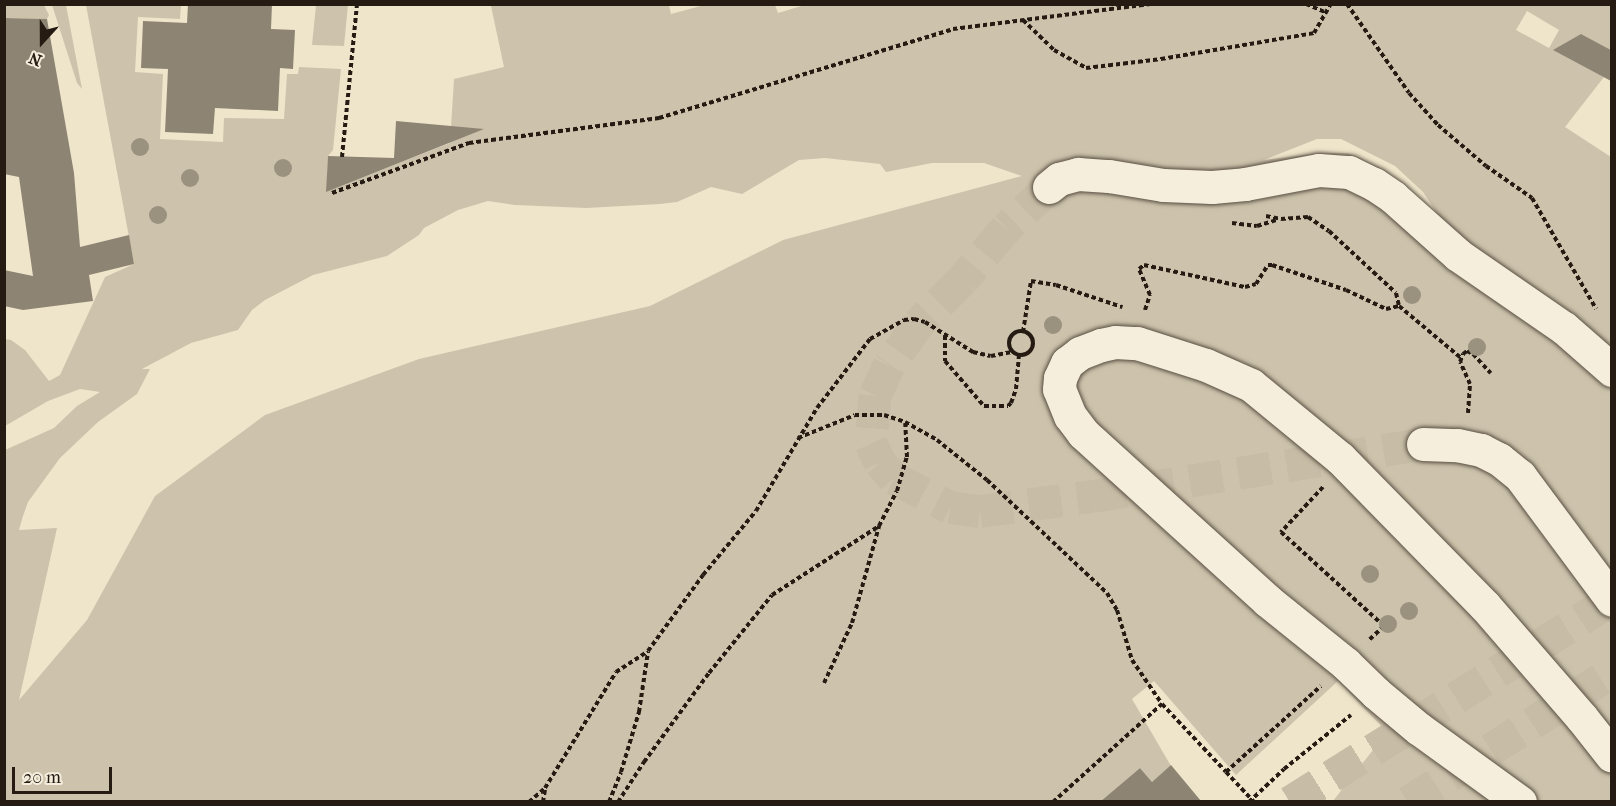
<!DOCTYPE html>
<html>
<head>
<meta charset="utf-8">
<style>
	body { margin:0 }
	#map { position:relative; width:1616px; height:806px; overflow:hidden; background:#efe5cb; font-family:"IM FELL French Canon",serif }
	div>[style] { position:absolute }
	.green>* { inset:0; background:#cdc3ac }
	.building>* { inset:0; background:#8e8473 }
	.minor-tunnel>* { height:33px; margin-top:-16.5px; transform-origin:0; background:repeating-linear-gradient(90deg,#c7bda6 0 33px,transparent 0 49px) }
	.highway-tunnel>* { height:33px; margin-top:-16.5px; transform-origin:0; background:repeating-linear-gradient(90deg,#c7bda6 0 33px,transparent 0 49px) }
	.path>* { height:4px; margin-top:-2px; transform-origin:0; background:repeating-linear-gradient(90deg,#251b13 0 4.5px,transparent 0 7.5px) }
	.path>.ring { margin:-2px; padding:0; box-sizing:content-box; background:none; border:4px solid #251b13; border-radius:50% }
	.roads { filter:drop-shadow(0 0 2px #584e41) drop-shadow(0 0 2px #584e41) }
	.minor>* { height:33px; margin:-16.5px; padding:0 16.5px; transform-origin:16.5px; border-radius:16.5px; background:#f5eedd }
	.trees>* { width:18px; height:18px; margin:-9px; border-radius:50%; background:#9b917f }
	span { translate:-50% -50%; white-space:nowrap; text-align:center; line-height:1.15; -webkit-text-stroke:4.5px #f5eedd; paint-order:stroke }
	.frame { position:absolute; inset:0; border:6px solid #251b13; pointer-events:none }
	.north { position:absolute; left:12px; top:12px; width:60px; height:60px; -webkit-text-stroke:4px #f5eedd; paint-order:stroke; rotate:201deg; font-size:16px; font-weight:700; line-height:24px; text-align:center; color:#251b13 }
	.north::after { content:''; display:block; margin:auto; width:21px; height:27px; background:#251b13; clip-path:polygon(50% 0,100% 100%,50% 72%,0 100%) }
	.scale { position:absolute; left:12px; top:767px; width:100px; height:27px; box-sizing:border-box; border:3px solid #251b13; border-top:0; padding-left:8px; font-size:18px; line-height:21px; white-space:nowrap; color:#251b13; -webkit-text-stroke:4px #f5eedd; paint-order:stroke }
</style>
</head>
<body>
<div id="map">
	<div class="green">
		<div style="clip-path:polygon(evenodd,708px 4px,775px 5px,778px 13px,808px 4px,1611px 5px,1611px 50px,1581px 34px,1604px 77px,1565px 127px,1611px 157px,1611px 801px,1333px 801px,1387px 732px,1338px 681px,1236px 775px,1154px 681px,1132px 699px,1171px 766px,1152px 782px,1140px 768px,1101px 801px,5px 801px,5px 450px,54px 428px,77px 406px,100px 392px,80px 389px,48px 401px,5px 426px,5px 339px,11px 340px,25px 350px,49px 381px,60px 375px,105px 277px,134px 264px,86px 5px,181px 5px,180px 19px,138px 17px,135px 72px,163px 74px,160px 139px,223px 142px,224px 118px,284px 119px,287px 74px,298px 74px,299px 67px,341px 69px,333px 150px,328px 156px,327px 191px,450px 143px,454px 79px,504px 67px,491px 6px,669px 5px,671px 14px,708px 4px,1527px 11px,1559px 30px,1549px 48px,1516px 30px,1527px 11px,708px 4px,1317px 139px,1341px 139px,1395px 166px,1423px 192px,1441px 219px,1386px 171px,1348px 153px,1320px 153px,1264px 160px,1317px 139px,708px 4px,825px 158px,880px 164px,886px 172px,932px 163px,984px 163px,1022px 176px,783px 240px,650px 306px,419px 359px,265px 415px,155px 496px,87px 620px,19px 700px,57px 528px,19px 530px,23px 516px,28px 502px,60px 458px,98px 422px,137px 394px,150px 369px,142px 369px,191px 343px,238px 330px,252px 310px,265px 300px,313px 275px,387px 256px,419px 235px,424px 228px,458px 210px,488px 201px,515px 205px,586px 208px,660px 204px,677px 202px,711px 187px,742px 194px,799px 160px,825px 158px)"></div>
		<div style="clip-path:polygon(4px 5px,44px 5px,49px 15px,47px 19px,5px 18px)"></div>
		<div style="clip-path:polygon(52px 5px,66px 5px,82px 89px,77px 83px)"></div>
		<div style="clip-path:polygon(316px 5px,348px 5px,344px 46px,312px 45px)"></div>
	</div>
	<div class="building">
		<div style="clip-path:polygon(188px 4px,272px 4px,271px 29px,295px 30px,293px 69px,280px 68px,278px 111px,215px 108px,213px 134px,165px 132px,168px 69px,141px 68px,143px 21px,187px 23px)"></div>
		<div style="clip-path:polygon(4px 18px,47px 19px,74px 173px,80px 247px,129px 235px,134px 264px,89px 275px,93px 301px,23px 310px,4px 306px,4px 270px,33px 276px,19px 177px,4px 174px)"></div>
		<div style="clip-path:polygon(1581px 34px,1611px 50px,1611px 81px,1553px 50px)"></div>
		<div style="clip-path:polygon(396px 121px,484px 129px,326px 192px,328px 156px,394px 158px)"></div>
		<div style="clip-path:polygon(1171px 765px,1201px 801px,1101px 801px,1140px 768px,1152px 782px)"></div>
	</div>
	<div class="minor-tunnel">
		<div style="left:1049px;top:187px;width:59px;rotate:136.4deg"></div>
		<div style="left:1006px;top:228px;width:67px;rotate:130.1deg"></div>
		<div style="left:963px;top:279px;width:64px;rotate:135deg"></div>
		<div style="left:918px;top:324px;width:50px;rotate:125.3deg"></div>
		<div style="left:889px;top:365px;width:33px;rotate:115deg"></div>
		<div style="left:875px;top:395px;width:48px;rotate:94.8deg"></div>
		<div style="left:871px;top:443px;width:21px;rotate:65deg"></div>
		<div style="left:880px;top:462px;width:21px;rotate:49deg"></div>
		<div style="left:894px;top:478px;width:63px;rotate:27.4deg"></div>
		<div style="left:950px;top:507px;width:30px;rotate:8deg"></div>
		<div style="left:980px;top:511px;width:114px;rotate:-7.6deg"></div>
		<div style="left:1093px;top:496px;width:334px;rotate:-9deg"></div>
	</div>
	<div class="highway-tunnel">
		<div style="left:1290px;top:802px;width:381px;rotate:-32.2deg"></div>
		<div style="left:1408px;top:802px;width:242px;rotate:-32.5deg"></div>
	</div>
	<div class="path">
		<div style="left:1306px;top:4px;width:23px;rotate:23deg"></div>
		<div style="left:1347px;top:4px;width:108px;rotate:55.1deg"></div>
		<div style="left:1409px;top:93px;width:43px;rotate:47.8deg"></div>
		<div style="left:1438px;top:125px;width:63px;rotate:40.5deg"></div>
		<div style="left:1486px;top:166px;width:56px;rotate:34.8deg"></div>
		<div style="left:1532px;top:198px;width:128px;rotate:60deg"></div>
		<div style="left:1023px;top:20px;width:43px;rotate:44.1deg"></div>
		<div style="left:1054px;top:50px;width:37px;rotate:29deg"></div>
		<div style="left:1086px;top:68px;width:76px;rotate:-6.8deg"></div>
		<div style="left:1161px;top:59px;width:155px;rotate:-9.6deg"></div>
		<div style="left:1314px;top:33px;width:34px;rotate:-60deg"></div>
		<div style="left:342px;top:157px;width:154px;rotate:-84.4deg"></div>
		<div style="left:332px;top:193px;width:146px;rotate:-20.1deg"></div>
		<div style="left:469px;top:143px;width:192px;rotate:-7.5deg"></div>
		<div style="left:659px;top:118px;width:307px;rotate:-16.8deg"></div>
		<div style="left:953px;top:29px;width:201px;rotate:-7.2deg"></div>
		<div style="left:1266px;top:216px;width:15px;rotate:11deg"></div>
		<div style="left:1281px;top:219px;width:27px;rotate:-4deg"></div>
		<div style="left:1308px;top:217px;width:25px;rotate:34deg"></div>
		<div style="left:1329px;top:231px;width:91px;rotate:42.8deg"></div>
		<div style="left:1396px;top:293px;width:13px;rotate:77deg"></div>
		<div style="left:1399px;top:306px;width:81px;rotate:40deg"></div>
		<div style="left:1232px;top:223px;width:25px;rotate:7deg"></div>
		<div style="left:1257px;top:226px;width:21px;rotate:-17deg"></div>
		<div style="left:1145px;top:310px;width:16px;rotate:-72deg"></div>
		<div style="left:1150px;top:295px;width:28px;rotate:-113deg"></div>
		<div style="left:1139px;top:269px;width:6px;rotate:-39deg"></div>
		<div style="left:1144px;top:265px;width:103px;rotate:12.3deg"></div>
		<div style="left:1245px;top:287px;width:11px;rotate:-15deg"></div>
		<div style="left:1256px;top:284px;width:22px;rotate:-58deg"></div>
		<div style="left:1268px;top:265px;width:4px"></div>
		<div style="left:1272px;top:265px;width:78px;rotate:18.7deg"></div>
		<div style="left:1346px;top:290px;width:44px;rotate:25.4deg"></div>
		<div style="left:1386px;top:309px;width:13px;rotate:-13deg"></div>
		<div class="ring" style="left:1009px;top:331px;width:20px;height:20px"></div>
		<div style="left:1023px;top:332px;width:52px;rotate:-81.1deg"></div>
		<div style="left:1031px;top:281px;width:25px;rotate:9deg"></div>
		<div style="left:1056px;top:285px;width:70px;rotate:18.4deg"></div>
		<div style="left:945px;top:336px;width:25px;rotate:90deg"></div>
		<div style="left:945px;top:361px;width:60px;rotate:49.1deg"></div>
		<div style="left:984px;top:406px;width:24px"></div>
		<div style="left:1008px;top:406px;width:4px;rotate:-45deg"></div>
		<div style="left:1011px;top:403px;width:15px;rotate:-70deg"></div>
		<div style="left:1016px;top:389px;width:34px;rotate:-85deg"></div>
		<div style="left:1468px;top:413px;width:29px;rotate:-86deg"></div>
		<div style="left:1470px;top:384px;width:24px;rotate:-114deg"></div>
		<div style="left:1460px;top:362px;width:9px;rotate:-69deg"></div>
		<div style="left:1463px;top:354px;width:5px;rotate:-37deg"></div>
		<div style="left:1467px;top:351px;width:7px;rotate:27deg"></div>
		<div style="left:1473px;top:354px;width:26px;rotate:47deg"></div>
		<div style="left:798px;top:438px;width:61px;rotate:-22deg"></div>
		<div style="left:855px;top:415px;width:29px"></div>
		<div style="left:884px;top:415px;width:22px;rotate:18deg"></div>
		<div style="left:905px;top:422px;width:37px;rotate:29deg"></div>
		<div style="left:937px;top:440px;width:64px;rotate:38.7deg"></div>
		<div style="left:987px;top:480px;width:165px;rotate:43.3deg"></div>
		<div style="left:1107px;top:593px;width:20px;rotate:60deg"></div>
		<div style="left:1117px;top:610px;width:52px;rotate:73.3deg"></div>
		<div style="left:1132px;top:660px;width:53px;rotate:55.7deg"></div>
		<div style="left:1162px;top:704px;width:93px;rotate:46.7deg"></div>
		<div style="left:1226px;top:772px;width:128px;rotate:-42.2deg"></div>
		<div style="left:1323px;top:487px;width:62px;rotate:133deg"></div>
		<div style="left:1281px;top:532px;width:139px;rotate:42.4deg"></div>
		<div style="left:1384px;top:626px;width:22px;rotate:137deg"></div>
		<div style="left:824px;top:683px;width:66px;rotate:-65deg"></div>
		<div style="left:852px;top:623px;width:101px;rotate:-74.4deg"></div>
		<div style="left:879px;top:526px;width:39px;rotate:-63deg"></div>
		<div style="left:897px;top:491px;width:35px;rotate:-74deg"></div>
		<div style="left:907px;top:457px;width:34px;rotate:-93deg"></div>
		<div style="left:1226px;top:772px;width:41px;rotate:47deg"></div>
		<div style="left:529px;top:802px;width:21px;rotate:-41deg"></div>
		<div style="left:545px;top:788px;width:136px;rotate:-58.5deg"></div>
		<div style="left:616px;top:672px;width:38px;rotate:-33deg"></div>
		<div style="left:648px;top:651px;width:94px;rotate:-54.1deg"></div>
		<div style="left:703px;top:575px;width:83px;rotate:-50.4deg"></div>
		<div style="left:756px;top:511px;width:120px;rotate:-59.4deg"></div>
		<div style="left:817px;top:408px;width:87px;rotate:-52.5deg"></div>
		<div style="left:870px;top:339px;width:39px;rotate:-29deg"></div>
		<div style="left:904px;top:320px;width:10px;rotate:-6deg"></div>
		<div style="left:914px;top:319px;width:11px;rotate:15deg"></div>
		<div style="left:925px;top:322px;width:57px;rotate:32deg"></div>
		<div style="left:973px;top:352px;width:18px;rotate:13deg"></div>
		<div style="left:991px;top:356px;width:21px;rotate:-11deg"></div>
		<div style="left:543px;top:802px;width:13px;rotate:-81deg"></div>
		<div style="left:609px;top:802px;width:32px;rotate:-68deg"></div>
		<div style="left:621px;top:772px;width:63px;rotate:-73.3deg"></div>
		<div style="left:639px;top:712px;width:61px;rotate:-81.5deg"></div>
		<div style="left:618px;top:802px;width:48px;rotate:-57deg"></div>
		<div style="left:644px;top:762px;width:110px;rotate:-53.9deg"></div>
		<div style="left:709px;top:673px;width:100px;rotate:-51.1deg"></div>
		<div style="left:772px;top:595px;width:127px;rotate:-32.8deg"></div>
		<div style="left:1053px;top:802px;width:147px;rotate:-42deg"></div>
		<div style="left:1249px;top:802px;width:48px;rotate:-43.3deg"></div>
		<div style="left:1284px;top:769px;width:86px;rotate:-38.9deg"></div>
	</div>
	<div class="roads">
		<div class="minor">
			<div style="left:1049px;top:187px;width:13px;rotate:-39deg"></div>
			<div style="left:1059px;top:179px;width:20px;rotate:-15deg"></div>
			<div style="left:1078px;top:174px;width:31px;rotate:4deg"></div>
			<div style="left:1109px;top:176px;width:55px;rotate:9.5deg"></div>
			<div style="left:1163px;top:185px;width:49px;rotate:2.3deg"></div>
			<div style="left:1212px;top:187px;width:33px;rotate:-5deg"></div>
			<div style="left:1245px;top:184px;width:75px;rotate:-10.7deg"></div>
			<div style="left:1319px;top:170px;width:30px;rotate:4deg"></div>
			<div style="left:1349px;top:172px;width:28px;rotate:26deg"></div>
			<div style="left:1374px;top:184px;width:23px;rotate:34deg"></div>
			<div style="left:1393px;top:197px;width:87px;rotate:41.7deg"></div>
			<div style="left:1458px;top:255px;width:129px;rotate:34.6deg"></div>
			<div style="left:1564px;top:328px;width:64px;rotate:41.2deg"></div>
			<div style="left:1423px;top:444px;width:34px;rotate:2deg"></div>
			<div style="left:1457px;top:445px;width:25px;rotate:12deg"></div>
			<div style="left:1481px;top:450px;width:20px;rotate:27deg"></div>
			<div style="left:1499px;top:459px;width:27px;rotate:39deg"></div>
			<div style="left:1520px;top:476px;width:154px;rotate:53.4deg"></div>
			<div style="left:1520px;top:802px;width:125px;rotate:-144.1deg"></div>
			<div style="left:1419px;top:729px;width:56px;rotate:-140.1deg"></div>
			<div style="left:1376px;top:693px;width:43px;rotate:-135.9deg"></div>
			<div style="left:1345px;top:663px;width:99px;rotate:-141.2deg"></div>
			<div style="left:1268px;top:601px;width:250px;rotate:-137.8deg"></div>
			<div style="left:1083px;top:433px;width:21px;rotate:-127deg"></div>
			<div style="left:1070px;top:416px;width:29px;rotate:-112deg"></div>
			<div style="left:1059px;top:389px;width:11px;rotate:-85deg"></div>
			<div style="left:1060px;top:378px;width:17px;rotate:-65deg"></div>
			<div style="left:1067px;top:363px;width:16px;rotate:-38deg"></div>
			<div style="left:1080px;top:353px;width:22px;rotate:-21deg"></div>
			<div style="left:1101px;top:345px;width:14px;rotate:-12deg"></div>
			<div style="left:1115px;top:342px;width:22px;rotate:3deg"></div>
			<div style="left:1137px;top:343px;width:72px;rotate:17.7deg"></div>
			<div style="left:1206px;top:365px;width:49px;rotate:24deg"></div>
			<div style="left:1251px;top:385px;width:115px;rotate:39.4deg"></div>
			<div style="left:1340px;top:458px;width:207px;rotate:45.6deg"></div>
			<div style="left:1485px;top:606px;width:148px;rotate:49.1deg"></div>
			<div style="left:1582px;top:718px;width:48px;rotate:51.7deg"></div>
		</div>
	</div>
	<div class="trees">
		<div style="left:140px;top:147px"></div>
		<div style="left:283px;top:168px"></div>
		<div style="left:190px;top:178px"></div>
		<div style="left:158px;top:215px"></div>
		<div style="left:1412px;top:295px"></div>
		<div style="left:1053px;top:325px"></div>
		<div style="left:1477px;top:347px"></div>
		<div style="left:1370px;top:574px"></div>
		<div style="left:1409px;top:611px"></div>
		<div style="left:1388px;top:624px"></div>
	</div>
	<div class="frame"></div>
	<div class="north">N</div>
	<div class="scale">20 m</div>
</div>
</body>
</html>
